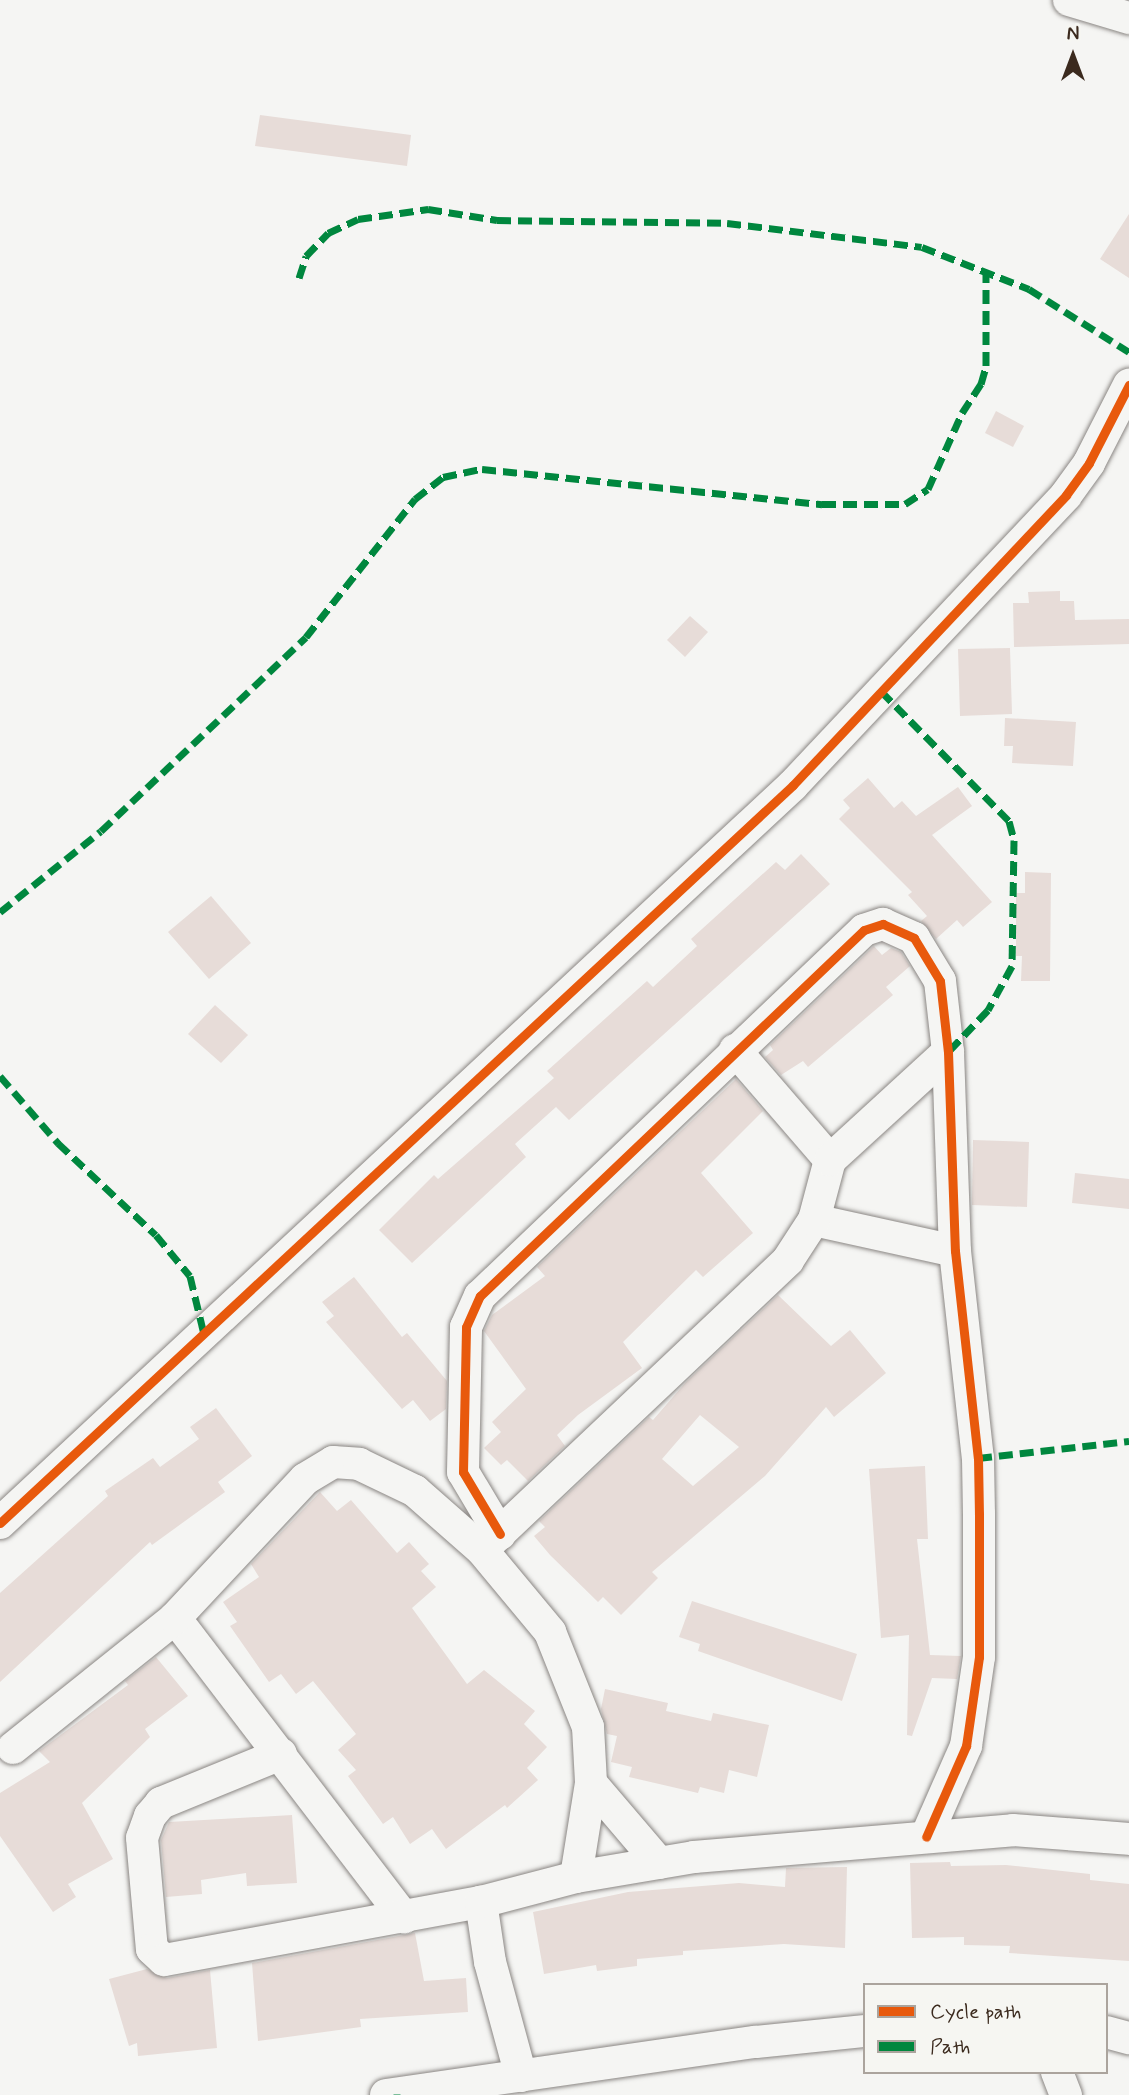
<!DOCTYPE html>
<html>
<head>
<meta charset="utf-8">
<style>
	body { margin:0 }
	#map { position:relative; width:1129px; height:2095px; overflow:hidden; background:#f5f5f3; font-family:Mynerve,sans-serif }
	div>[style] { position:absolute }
	.building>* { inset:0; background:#e7dcd8 }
	.roads { filter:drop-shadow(0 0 2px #8a8683) drop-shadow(0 0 2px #8a8683) }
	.minor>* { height:32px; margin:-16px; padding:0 16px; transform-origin:16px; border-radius:16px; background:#f5f5f3 }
	.quiet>* { height:7px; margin-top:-3.5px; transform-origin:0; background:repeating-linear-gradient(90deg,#00873e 0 14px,transparent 0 21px) }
	.cycleway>* { height:9px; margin:-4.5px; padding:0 4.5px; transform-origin:4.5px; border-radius:4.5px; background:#e8590c }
	span { translate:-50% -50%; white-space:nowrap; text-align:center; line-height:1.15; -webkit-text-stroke:7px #f6f6f2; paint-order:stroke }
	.legend { position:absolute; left:863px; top:1983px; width:245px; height:91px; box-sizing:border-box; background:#f6f6f2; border:2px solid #aba49d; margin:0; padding:9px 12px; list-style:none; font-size:21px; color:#3b2a1e }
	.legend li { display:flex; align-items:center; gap:14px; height:35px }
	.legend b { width:35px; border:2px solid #aba49d }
	.north { position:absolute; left:1038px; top:21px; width:70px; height:70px; -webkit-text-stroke:5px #f6f6f2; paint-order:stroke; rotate:0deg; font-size:19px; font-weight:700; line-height:28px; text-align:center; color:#3b2a1e }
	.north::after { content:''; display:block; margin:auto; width:24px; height:32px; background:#3b2a1e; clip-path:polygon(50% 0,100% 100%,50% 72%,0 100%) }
</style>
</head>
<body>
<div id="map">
	<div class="building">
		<div style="clip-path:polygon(260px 115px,411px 135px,407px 166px,255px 146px)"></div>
		<div style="clip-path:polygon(1129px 214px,1129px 278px,1100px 259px)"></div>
		<div style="clip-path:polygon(996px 411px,1024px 426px,1013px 447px,985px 433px)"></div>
		<div style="clip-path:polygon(1060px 591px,1060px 601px,1074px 601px,1075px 620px,1129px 619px,1129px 644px,1014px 647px,1013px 603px,1029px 603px,1028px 592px)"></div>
		<div style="clip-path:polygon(690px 616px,708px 632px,685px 657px,667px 640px)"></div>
		<div style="clip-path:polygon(1010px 648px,1012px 714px,960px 716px,958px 649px)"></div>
		<div style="clip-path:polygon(1005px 718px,1076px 722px,1073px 766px,1012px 763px,1013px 746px,1004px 746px)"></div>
		<div style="clip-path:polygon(868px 778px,894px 808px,902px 801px,916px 816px,958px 787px,972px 806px,932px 835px,992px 902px,963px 927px,957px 920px,936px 939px,921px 921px,927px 916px,908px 895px,912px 892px,839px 819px,850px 808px,843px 800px)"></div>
		<div style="clip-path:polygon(801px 854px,830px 884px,569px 1120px,556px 1107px,515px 1144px,526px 1157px,412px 1263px,379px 1230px,434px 1175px,438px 1179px,554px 1078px,547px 1071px,647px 981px,653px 987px,697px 946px,691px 939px,776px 862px,785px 870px)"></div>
		<div style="clip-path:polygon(1025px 872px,1051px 873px,1050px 981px,1021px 981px,1022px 956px,1016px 956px,1016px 893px,1025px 893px)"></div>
		<div style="clip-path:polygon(211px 896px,251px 943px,209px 979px,168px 932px)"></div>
		<div style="clip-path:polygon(874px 946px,882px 955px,891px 948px,901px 952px,910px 966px,886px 987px,893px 995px,808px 1067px,803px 1061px,781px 1075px,765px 1057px,773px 1050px,770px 1045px)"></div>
		<div style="clip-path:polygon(215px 1005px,248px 1035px,221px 1063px,188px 1034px)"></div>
		<div style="clip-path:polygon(736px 1079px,763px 1111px,701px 1173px,753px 1233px,703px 1277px,696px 1270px,623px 1342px,642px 1368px,578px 1415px,557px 1435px,565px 1446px,528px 1481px,507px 1460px,501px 1465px,484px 1448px,501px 1432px,492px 1422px,526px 1389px,484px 1331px,492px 1315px,545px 1276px,537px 1267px)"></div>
		<div style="clip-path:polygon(973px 1140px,1029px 1142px,1027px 1207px,972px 1205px)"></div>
		<div style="clip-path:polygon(1075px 1173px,1129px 1179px,1129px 1209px,1072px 1203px)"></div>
		<div style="clip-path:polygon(354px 1277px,402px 1337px,407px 1333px,447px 1381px,446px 1409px,430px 1421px,413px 1400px,402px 1409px,326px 1322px,334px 1316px,322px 1302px)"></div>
		<div style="clip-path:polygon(evenodd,778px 1295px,831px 1346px,850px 1330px,886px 1373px,834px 1417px,826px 1407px,765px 1476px,652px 1572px,658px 1578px,621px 1615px,603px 1597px,598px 1602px,550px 1555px,534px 1536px,545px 1527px,539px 1521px,649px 1417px,653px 1420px,686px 1382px,778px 1295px,700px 1415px,739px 1447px,693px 1486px,662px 1459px,700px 1415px)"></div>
		<div style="clip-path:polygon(216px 1408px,252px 1456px,218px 1482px,225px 1492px,152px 1545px,150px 1542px,0 1682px,0 1593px,108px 1496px,105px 1491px,153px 1458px,160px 1467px,199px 1439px,190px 1427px)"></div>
		<div style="clip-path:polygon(925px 1466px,928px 1539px,917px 1539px,930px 1655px,961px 1656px,957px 1679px,932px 1678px,912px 1736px,907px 1735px,909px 1635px,881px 1638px,869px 1469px)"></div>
		<div style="clip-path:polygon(320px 1492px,337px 1511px,351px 1500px,397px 1553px,409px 1542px,429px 1564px,421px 1571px,436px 1587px,412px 1608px,467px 1684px,484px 1670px,535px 1711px,524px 1724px,547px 1747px,527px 1768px,538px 1780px,507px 1808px,505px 1805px,446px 1849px,432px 1829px,410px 1844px,393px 1817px,383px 1824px,348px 1776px,356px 1770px,338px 1750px,356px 1734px,313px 1681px,296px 1694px,281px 1674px,269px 1682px,230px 1626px,237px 1622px,223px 1602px,259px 1577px,251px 1564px)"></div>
		<div style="clip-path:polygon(692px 1601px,857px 1654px,842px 1701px,698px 1651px,700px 1644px,679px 1637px)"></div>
		<div style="clip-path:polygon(156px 1657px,188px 1696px,145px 1729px,150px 1737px,82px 1803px,113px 1859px,68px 1884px,76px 1897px,53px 1912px,0 1836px,0 1793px,50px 1762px,39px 1751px,128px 1685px,125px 1681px)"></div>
		<div style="clip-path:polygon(605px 1689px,668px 1703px,666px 1711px,711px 1721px,713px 1713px,769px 1725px,757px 1777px,729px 1770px,724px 1793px,700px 1787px,698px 1793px,629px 1777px,632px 1767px,611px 1762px,617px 1736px,607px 1734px,601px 1709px)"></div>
		<div style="clip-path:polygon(292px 1815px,297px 1883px,247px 1886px,246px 1873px,201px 1880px,202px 1894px,166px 1897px,161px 1840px,169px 1822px)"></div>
		<div style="clip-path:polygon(950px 1862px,951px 1866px,1006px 1865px,1090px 1874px,1090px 1880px,1129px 1884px,1129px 1961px,1009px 1953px,1010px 1946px,964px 1945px,964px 1937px,912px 1938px,910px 1863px)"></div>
		<div style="clip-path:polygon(847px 1867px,845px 1948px,784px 1944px,683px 1951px,683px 1955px,637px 1959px,637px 1966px,597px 1971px,596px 1965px,544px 1974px,533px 1912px,628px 1892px,739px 1883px,785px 1887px,786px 1868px)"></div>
		<div style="clip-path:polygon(415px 1933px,424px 1981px,466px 1978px,468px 2012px,360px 2019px,361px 2027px,258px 2041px,252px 1963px)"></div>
		<div style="clip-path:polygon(147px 1969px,167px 1978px,210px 1970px,217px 2048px,138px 2056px,137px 2043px,129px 2046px,109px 1979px)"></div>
	</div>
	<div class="roads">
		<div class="minor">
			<div style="left:1069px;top:0;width:63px;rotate:16.7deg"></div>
			<div style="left:735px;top:1050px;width:145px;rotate:49.2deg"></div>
			<div style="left:814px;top:1220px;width:144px;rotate:12.4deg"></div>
			<div style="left:0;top:1523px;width:1083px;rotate:-42.94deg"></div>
			<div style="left:793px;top:785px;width:398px;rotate:-46.7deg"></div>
			<div style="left:1066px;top:495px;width:39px;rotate:-54deg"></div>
			<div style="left:1089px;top:463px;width:88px;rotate:-62.9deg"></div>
			<div style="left:500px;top:1534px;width:72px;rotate:-120.8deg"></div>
			<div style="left:463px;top:1472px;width:145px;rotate:-88.8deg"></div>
			<div style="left:466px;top:1327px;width:34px;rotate:-66deg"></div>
			<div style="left:480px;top:1296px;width:530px;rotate:-43.63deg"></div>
			<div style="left:864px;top:930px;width:20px;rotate:-18deg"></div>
			<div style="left:883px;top:924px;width:34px;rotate:24deg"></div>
			<div style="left:914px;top:938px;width:50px;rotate:58.8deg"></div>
			<div style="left:940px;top:981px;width:71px;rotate:83.6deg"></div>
			<div style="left:948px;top:1052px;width:199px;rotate:88deg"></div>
			<div style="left:955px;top:1251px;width:208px;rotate:83.7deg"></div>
			<div style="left:978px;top:1458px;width:56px;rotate:89deg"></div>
			<div style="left:979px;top:1514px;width:143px;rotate:90deg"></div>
			<div style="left:979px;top:1657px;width:90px;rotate:98.3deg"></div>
			<div style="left:966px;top:1746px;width:99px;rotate:113.7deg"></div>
			<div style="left:485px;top:1547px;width:417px;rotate:-43.4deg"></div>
			<div style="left:788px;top:1260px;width:48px;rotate:-57deg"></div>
			<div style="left:814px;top:1220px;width:62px;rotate:-75.1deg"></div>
			<div style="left:830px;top:1160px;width:160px;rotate:-42.5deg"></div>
			<div style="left:175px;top:1618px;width:377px;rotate:52.6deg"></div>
			<div style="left:13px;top:1748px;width:208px;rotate:-38.7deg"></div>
			<div style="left:175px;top:1618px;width:190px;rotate:-46.9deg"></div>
			<div style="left:305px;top:1479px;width:33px;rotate:-31deg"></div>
			<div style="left:333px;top:1462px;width:26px;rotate:4deg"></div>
			<div style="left:359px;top:1464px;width:62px;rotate:25.7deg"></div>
			<div style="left:415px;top:1491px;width:89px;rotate:41.4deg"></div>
			<div style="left:482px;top:1550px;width:107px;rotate:50.3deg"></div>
			<div style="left:550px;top:1632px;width:102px;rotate:68.2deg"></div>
			<div style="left:588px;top:1727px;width:56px;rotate:86.9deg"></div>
			<div style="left:591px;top:1783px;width:95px;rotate:99.1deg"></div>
			<div style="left:281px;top:1754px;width:130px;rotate:157.8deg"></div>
			<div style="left:161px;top:1803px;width:17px;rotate:130deg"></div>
			<div style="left:150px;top:1816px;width:23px;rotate:110deg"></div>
			<div style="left:142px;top:1838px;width:111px;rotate:84.9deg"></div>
			<div style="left:152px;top:1949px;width:16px;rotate:43deg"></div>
			<div style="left:164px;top:1960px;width:322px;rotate:-10.4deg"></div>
			<div style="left:591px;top:1783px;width:105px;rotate:49.6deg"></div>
			<div style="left:1106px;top:2032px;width:24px;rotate:15deg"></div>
			<div style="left:1057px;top:2072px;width:25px;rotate:69deg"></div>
			<div style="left:521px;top:2076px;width:118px;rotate:-105.2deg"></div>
			<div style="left:490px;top:1962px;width:61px;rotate:-98.5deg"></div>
			<div style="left:481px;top:1902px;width:98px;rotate:-14.7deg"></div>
			<div style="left:576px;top:1877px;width:120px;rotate:-9.6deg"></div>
			<div style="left:694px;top:1857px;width:320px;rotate:-4.8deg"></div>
			<div style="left:1013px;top:1830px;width:116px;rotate:4.4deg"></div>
			<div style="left:386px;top:2095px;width:374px;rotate:-8.2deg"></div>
			<div style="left:756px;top:2042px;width:110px;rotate:-5.8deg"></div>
		</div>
	</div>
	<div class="quiet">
		<div style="left:299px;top:278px;width:23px;rotate:-72deg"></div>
		<div style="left:306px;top:256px;width:32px;rotate:-46deg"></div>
		<div style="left:328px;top:233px;width:33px;rotate:-25deg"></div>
		<div style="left:358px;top:219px;width:71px;rotate:-8.1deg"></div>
		<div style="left:428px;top:209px;width:70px;rotate:9.1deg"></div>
		<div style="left:497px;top:220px;width:230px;rotate:0.7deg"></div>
		<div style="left:727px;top:223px;width:196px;rotate:7deg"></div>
		<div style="left:922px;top:247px;width:115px;rotate:21.4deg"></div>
		<div style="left:1029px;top:289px;width:118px;rotate:32.2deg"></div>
		<div style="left:881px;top:691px;width:182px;rotate:45.4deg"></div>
		<div style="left:1009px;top:821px;width:20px;rotate:75deg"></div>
		<div style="left:1014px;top:840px;width:126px;rotate:90.9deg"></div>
		<div style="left:1012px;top:966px;width:50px;rotate:118.6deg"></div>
		<div style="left:988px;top:1010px;width:58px;rotate:133.6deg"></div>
		<div style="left:0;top:912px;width:129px;rotate:-38.7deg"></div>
		<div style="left:101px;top:831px;width:282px;rotate:-43.4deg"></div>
		<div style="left:306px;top:637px;width:176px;rotate:-51.7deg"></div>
		<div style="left:415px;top:499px;width:36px;rotate:-38deg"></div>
		<div style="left:443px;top:477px;width:40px;rotate:-12deg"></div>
		<div style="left:482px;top:469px;width:342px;rotate:5.9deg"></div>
		<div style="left:822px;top:504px;width:83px"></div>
		<div style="left:905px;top:504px;width:27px;rotate:-33deg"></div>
		<div style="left:928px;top:489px;width:83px;rotate:-65.9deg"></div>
		<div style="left:962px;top:413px;width:35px;rotate:-57deg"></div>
		<div style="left:981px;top:384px;width:19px;rotate:-74deg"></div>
		<div style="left:986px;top:366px;width:94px;rotate:-90deg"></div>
		<div style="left:0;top:1076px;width:89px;rotate:49.1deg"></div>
		<div style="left:58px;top:1143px;width:134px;rotate:43.2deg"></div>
		<div style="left:156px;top:1235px;width:53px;rotate:50.3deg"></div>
		<div style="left:190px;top:1276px;width:60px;rotate:76.4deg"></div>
		<div style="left:978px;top:1458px;width:152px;rotate:-6.4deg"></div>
		<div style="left:397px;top:2094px;width:1px;rotate:90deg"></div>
	</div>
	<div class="cycleway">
		<div style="left:0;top:1523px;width:1083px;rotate:-42.94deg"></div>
		<div style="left:793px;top:785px;width:398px;rotate:-46.7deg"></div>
		<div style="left:1066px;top:495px;width:39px;rotate:-54deg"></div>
		<div style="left:1089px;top:463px;width:88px;rotate:-62.9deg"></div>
		<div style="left:500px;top:1534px;width:72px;rotate:-120.8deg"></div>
		<div style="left:463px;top:1472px;width:145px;rotate:-88.8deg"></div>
		<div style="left:466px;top:1327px;width:34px;rotate:-66deg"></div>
		<div style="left:480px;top:1296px;width:530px;rotate:-43.63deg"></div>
		<div style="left:864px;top:930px;width:20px;rotate:-18deg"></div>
		<div style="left:883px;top:924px;width:34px;rotate:24deg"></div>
		<div style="left:914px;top:938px;width:50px;rotate:58.8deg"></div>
		<div style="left:940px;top:981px;width:71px;rotate:83.6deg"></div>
		<div style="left:948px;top:1052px;width:199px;rotate:88deg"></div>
		<div style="left:955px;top:1251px;width:208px;rotate:83.7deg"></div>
		<div style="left:978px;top:1458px;width:56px;rotate:89deg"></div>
		<div style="left:979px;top:1514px;width:143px;rotate:90deg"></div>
		<div style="left:979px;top:1657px;width:90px;rotate:98.3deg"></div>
		<div style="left:966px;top:1746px;width:99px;rotate:113.7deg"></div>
	</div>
	<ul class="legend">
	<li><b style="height:9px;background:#e8590c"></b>Cycle path</li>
	<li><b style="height:9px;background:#00873e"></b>Path</li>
	</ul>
	<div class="north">N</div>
</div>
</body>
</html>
